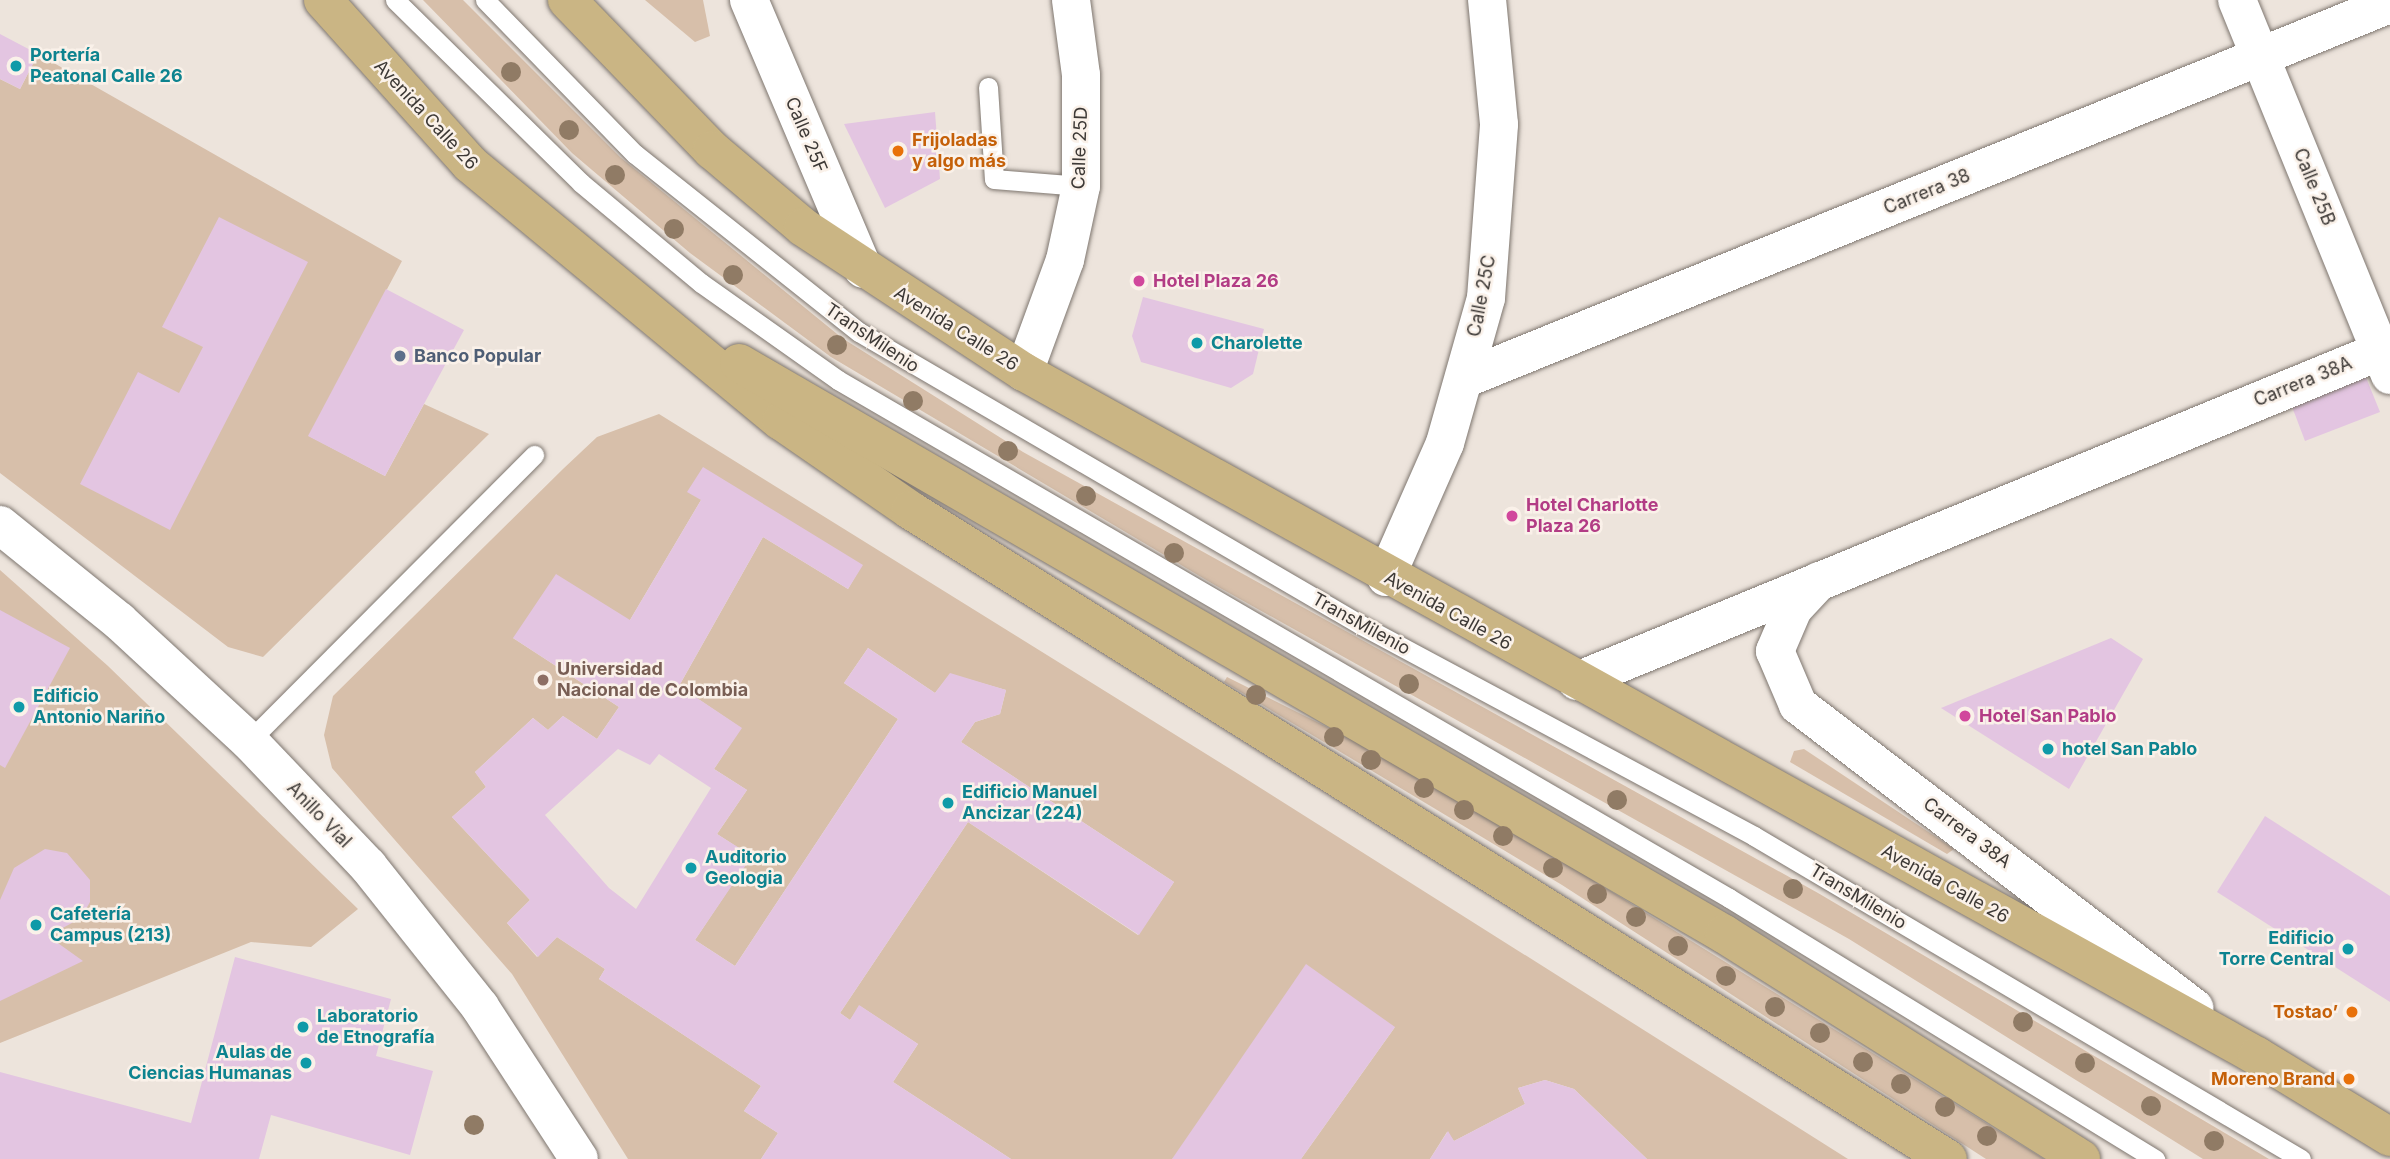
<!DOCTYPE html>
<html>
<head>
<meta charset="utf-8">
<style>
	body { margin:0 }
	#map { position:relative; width:2390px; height:1159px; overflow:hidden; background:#ede4dc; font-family:Inter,sans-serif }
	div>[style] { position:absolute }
	.green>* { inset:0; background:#d7bfaa }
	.building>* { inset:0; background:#e3c5e1 }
	.roads { filter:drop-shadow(0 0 2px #7e766f) drop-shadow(0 0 2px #7e766f) }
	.service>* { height:19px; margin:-9.5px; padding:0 9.5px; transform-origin:9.5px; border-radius:9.5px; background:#fff }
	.minor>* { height:38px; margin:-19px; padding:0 19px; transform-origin:19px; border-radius:19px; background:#fff }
	.tertiary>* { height:38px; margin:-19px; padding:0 19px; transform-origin:19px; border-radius:19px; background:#fff }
	.primary>* { height:38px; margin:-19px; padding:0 19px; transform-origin:19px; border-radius:19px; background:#cab584 }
	.trees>* { width:20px; height:20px; margin:-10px; border-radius:50%; background:#907b65 }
	.dots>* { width:19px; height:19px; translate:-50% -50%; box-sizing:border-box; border:4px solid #faf1e9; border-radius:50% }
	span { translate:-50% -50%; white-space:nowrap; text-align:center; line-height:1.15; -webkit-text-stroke:5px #faf1e9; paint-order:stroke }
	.culture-label { font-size:18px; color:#0d838f; font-weight:700 }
	.left { translate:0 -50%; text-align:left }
	.right { translate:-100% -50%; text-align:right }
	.street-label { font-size:18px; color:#3d3936 }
	.food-label { font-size:18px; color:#c56008; font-weight:700 }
	.hotel-label { font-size:18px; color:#b23c85; font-weight:700 }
	.service-label { font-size:18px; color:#4e5e75; font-weight:700 }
	.education-label { font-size:18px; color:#785e54; font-weight:700 }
</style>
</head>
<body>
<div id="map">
	<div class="green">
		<div style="clip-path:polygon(423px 0,463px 0,620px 157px,842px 338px,1023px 452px,1818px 893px,2269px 1159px,2203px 1159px,1849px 939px,1213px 584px,831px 357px,690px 253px,572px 153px)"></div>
		<div style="clip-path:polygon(645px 0,703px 0,710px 36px,695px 42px)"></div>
		<div style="clip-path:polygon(38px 54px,402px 261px,309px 436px,385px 476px,424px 404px,489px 434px,263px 657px,228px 647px,0 473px,0 79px,20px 89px)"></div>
		<div style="clip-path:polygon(659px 414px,1240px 775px,1848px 1159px,1647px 1159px,1574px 1089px,1545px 1080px,1518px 1088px,1525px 1104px,1454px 1141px,1447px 1132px,1430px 1159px,1301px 1159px,1395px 1027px,1172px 1159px,1011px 1159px,893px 1082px,918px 1044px,860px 1006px,850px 1020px,840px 1013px,968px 822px,1138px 935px,1174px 882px,961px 742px,975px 722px,1000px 714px,1006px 690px,950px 674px,935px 693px,868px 648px,844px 683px,898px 719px,735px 966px,695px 940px,751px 856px,717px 834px,747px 790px,714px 769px,741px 728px,679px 686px,763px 537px,848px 589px,862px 565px,701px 500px,630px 620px,513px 638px,619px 707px,597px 739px,563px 716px,548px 730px,533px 718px,475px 772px,486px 787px,452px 817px,530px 900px,507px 923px,537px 957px,557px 937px,605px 969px,599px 979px,761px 1086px,744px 1111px,778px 1133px,761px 1159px,628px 1159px,512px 974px,332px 768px,324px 735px,333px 696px,563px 469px,597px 437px)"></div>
		<div style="clip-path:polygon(0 570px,108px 666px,358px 909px,311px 947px,251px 942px,0 1043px)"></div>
		<div style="clip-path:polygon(1227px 677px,1423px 775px,2044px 1159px,1986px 1159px,1562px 885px,1224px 682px)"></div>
		<div style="clip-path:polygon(1804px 749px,1954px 849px,1947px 854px,1790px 762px,1794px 751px)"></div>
	</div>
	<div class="building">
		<div style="clip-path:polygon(0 34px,38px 54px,20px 89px,0 79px)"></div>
		<div style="clip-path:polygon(935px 112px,940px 179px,885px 208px,844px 124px)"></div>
		<div style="clip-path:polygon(219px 217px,308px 262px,170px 530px,80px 484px,138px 372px,179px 393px,203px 347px,162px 327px)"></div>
		<div style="clip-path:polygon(386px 289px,464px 330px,385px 476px,308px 436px)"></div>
		<div style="clip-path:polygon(1143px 297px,1264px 329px,1253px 374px,1231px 388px,1141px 362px,1132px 336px)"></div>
		<div style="clip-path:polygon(2365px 375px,2380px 412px,2305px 441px,2291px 404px)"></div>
		<div style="clip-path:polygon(evenodd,703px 467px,863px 565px,848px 589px,763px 537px,679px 686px,742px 728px,714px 769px,747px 790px,717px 834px,752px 856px,695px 940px,735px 966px,898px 719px,844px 683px,868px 648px,935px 693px,950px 673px,1006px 690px,1000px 714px,975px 722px,961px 742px,1174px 882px,1139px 935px,968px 822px,840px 1013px,850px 1020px,859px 1005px,918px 1044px,893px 1082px,1011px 1159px,761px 1159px,778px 1133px,744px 1111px,761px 1086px,599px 979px,605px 969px,557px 937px,538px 957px,507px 923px,530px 900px,452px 817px,486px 787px,475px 772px,533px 718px,548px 730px,563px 716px,597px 739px,619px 707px,513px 638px,556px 574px,630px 620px,701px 500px,687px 492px,703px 467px,618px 749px,650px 765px,659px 754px,711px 788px,636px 909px,609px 888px,545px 815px,618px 749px)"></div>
		<div style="clip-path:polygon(0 610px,70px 648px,5px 768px,0 765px)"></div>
		<div style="clip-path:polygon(2111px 638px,2143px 659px,2069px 789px,1941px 708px)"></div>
		<div style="clip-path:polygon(2265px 816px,2390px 896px,2390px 1002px,2217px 892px)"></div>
		<div style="clip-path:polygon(45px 849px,67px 853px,90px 880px,90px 902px,81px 918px,48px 936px,83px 961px,0 1001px,0 900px,14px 868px)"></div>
		<div style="clip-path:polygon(235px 957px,391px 999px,376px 1056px,433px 1071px,410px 1155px,271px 1115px,259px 1159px,0 1159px,0 1072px,191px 1123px)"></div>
		<div style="clip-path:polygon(1306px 964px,1395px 1027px,1301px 1159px,1172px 1159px)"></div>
		<div style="clip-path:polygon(1545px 1080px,1574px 1089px,1647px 1159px,1430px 1159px,1448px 1131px,1454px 1141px,1525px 1104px,1518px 1088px)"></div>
	</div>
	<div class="roads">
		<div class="service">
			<div style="left:395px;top:0;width:261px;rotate:44.5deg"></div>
			<div style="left:581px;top:183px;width:156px;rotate:39.8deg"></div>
			<div style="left:701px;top:283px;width:168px;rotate:35.3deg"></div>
			<div style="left:838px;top:380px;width:1031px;rotate:30.17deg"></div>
			<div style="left:1729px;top:898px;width:500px;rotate:31.5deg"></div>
			<div style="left:485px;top:0;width:215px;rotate:45.8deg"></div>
			<div style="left:635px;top:154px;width:286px;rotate:38.5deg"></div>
			<div style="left:859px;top:332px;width:581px;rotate:30.27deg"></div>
			<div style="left:1361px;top:625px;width:446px;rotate:28.2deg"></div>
			<div style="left:1754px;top:836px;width:635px;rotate:30.56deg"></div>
			<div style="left:988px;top:87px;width:92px;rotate:86.3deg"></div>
			<div style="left:994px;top:179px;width:87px;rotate:4.6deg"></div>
			<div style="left:249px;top:741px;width:404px;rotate:-45.1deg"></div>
		</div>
		<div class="minor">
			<div style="left:749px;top:0;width:292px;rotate:67deg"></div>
			<div style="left:1024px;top:372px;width:119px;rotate:-69.9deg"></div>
			<div style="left:1065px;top:260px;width:76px;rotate:-77.8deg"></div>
			<div style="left:1081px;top:186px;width:111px;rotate:-90deg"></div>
			<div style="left:1081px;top:75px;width:76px;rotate:-97.6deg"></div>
			<div style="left:1464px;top:379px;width:999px;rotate:-22.05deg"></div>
			<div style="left:0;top:525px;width:153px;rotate:38.9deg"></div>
			<div style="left:119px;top:621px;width:177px;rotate:42.7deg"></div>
			<div style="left:249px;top:741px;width:173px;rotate:46.4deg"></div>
			<div style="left:368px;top:866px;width:180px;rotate:51.5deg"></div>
			<div style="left:480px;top:1007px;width:181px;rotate:56.9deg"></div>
			<div style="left:1386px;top:577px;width:146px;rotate:-66.2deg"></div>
			<div style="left:1445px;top:443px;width:151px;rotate:-74.2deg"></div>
			<div style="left:1486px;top:298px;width:174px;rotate:-85.7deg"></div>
			<div style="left:1499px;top:124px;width:125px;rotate:-95.5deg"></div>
			<div style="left:1819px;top:581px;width:38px;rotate:133deg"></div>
			<div style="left:1793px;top:609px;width:46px;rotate:113.2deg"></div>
			<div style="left:1775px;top:651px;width:59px;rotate:66.9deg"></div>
			<div style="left:1798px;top:705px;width:499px;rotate:37.4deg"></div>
			<div style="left:1577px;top:681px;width:879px;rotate:-22.33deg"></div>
		</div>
		<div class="tertiary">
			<div style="left:2237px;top:0;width:405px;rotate:67.8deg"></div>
		</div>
		<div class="primary">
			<div style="left:323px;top:0;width:220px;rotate:48.1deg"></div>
			<div style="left:470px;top:164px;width:403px;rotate:39.6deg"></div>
			<div style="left:781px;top:421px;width:157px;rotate:34.6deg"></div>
			<div style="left:910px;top:510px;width:1224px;rotate:32.02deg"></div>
			<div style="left:567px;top:0;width:209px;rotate:46deg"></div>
			<div style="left:712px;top:150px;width:119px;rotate:40.2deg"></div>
			<div style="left:803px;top:227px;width:264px;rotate:33.3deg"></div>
			<div style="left:1024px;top:372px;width:1410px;rotate:29.02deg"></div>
			<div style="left:2257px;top:1056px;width:156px;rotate:31.3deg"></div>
			<div style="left:739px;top:363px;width:1139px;rotate:30.1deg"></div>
			<div style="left:1724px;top:934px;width:422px;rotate:32.2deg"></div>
		</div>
	</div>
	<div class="trees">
		<div style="left:511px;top:72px"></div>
		<div style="left:569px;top:130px"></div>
		<div style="left:615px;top:175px"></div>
		<div style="left:674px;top:229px"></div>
		<div style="left:733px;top:275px"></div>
		<div style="left:837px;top:345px"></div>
		<div style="left:913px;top:401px"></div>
		<div style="left:1008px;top:451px"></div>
		<div style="left:1086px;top:496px"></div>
		<div style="left:1174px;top:553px"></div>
		<div style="left:1409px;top:684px"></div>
		<div style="left:1256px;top:695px"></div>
		<div style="left:1334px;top:737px"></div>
		<div style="left:1371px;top:760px"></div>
		<div style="left:1424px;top:788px"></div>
		<div style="left:1617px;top:800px"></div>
		<div style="left:1464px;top:810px"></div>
		<div style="left:1503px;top:836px"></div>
		<div style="left:1553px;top:868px"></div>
		<div style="left:1793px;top:889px"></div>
		<div style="left:1597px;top:894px"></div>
		<div style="left:1636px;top:917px"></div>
		<div style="left:1678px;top:946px"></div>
		<div style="left:1726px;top:976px"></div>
		<div style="left:1775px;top:1007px"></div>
		<div style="left:2023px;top:1022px"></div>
		<div style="left:1820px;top:1033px"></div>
		<div style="left:1863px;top:1062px"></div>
		<div style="left:2085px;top:1063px"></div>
		<div style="left:1901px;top:1084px"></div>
		<div style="left:2151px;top:1106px"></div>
		<div style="left:1945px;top:1107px"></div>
		<div style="left:474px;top:1125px"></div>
		<div style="left:1987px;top:1136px"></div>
		<div style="left:2214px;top:1141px"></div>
	</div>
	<div class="dots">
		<div style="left:16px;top:66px;background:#0f9aa8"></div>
		<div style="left:898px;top:151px;background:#e8710a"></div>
		<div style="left:1139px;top:281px;background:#d1479c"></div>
		<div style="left:1197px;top:343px;background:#0f9aa8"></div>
		<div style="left:400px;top:356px;background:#5c6f8a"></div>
		<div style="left:1512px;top:516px;background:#d1479c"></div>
		<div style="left:543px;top:680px;background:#8d6e63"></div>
		<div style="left:19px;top:707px;background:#0f9aa8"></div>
		<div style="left:1965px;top:716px;background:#d1479c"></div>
		<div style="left:2048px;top:749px;background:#0f9aa8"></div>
		<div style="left:948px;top:803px;background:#0f9aa8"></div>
		<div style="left:691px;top:868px;background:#0f9aa8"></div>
		<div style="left:36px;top:925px;background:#0f9aa8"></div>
		<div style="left:2348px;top:949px;background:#0f9aa8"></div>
		<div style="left:2352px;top:1012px;background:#e8710a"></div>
		<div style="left:303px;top:1027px;background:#0f9aa8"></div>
		<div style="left:306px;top:1063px;background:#0f9aa8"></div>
		<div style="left:2349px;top:1079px;background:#e8710a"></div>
	</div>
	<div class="culture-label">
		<span class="left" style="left:30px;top:66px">Portería<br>Peatonal Calle 26</span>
		<span class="left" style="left:1211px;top:343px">Charolette</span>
		<span class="left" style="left:33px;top:707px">Edificio<br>Antonio Nariño</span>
		<span class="left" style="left:2062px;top:749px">hotel San Pablo</span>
		<span class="left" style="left:962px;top:803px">Edificio Manuel<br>Ancizar (224)</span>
		<span class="left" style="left:705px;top:868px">Auditorio<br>Geologia</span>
		<span class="left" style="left:50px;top:925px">Cafetería<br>Campus (213)</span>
		<span class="right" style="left:2334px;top:949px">Edificio<br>Torre Central</span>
		<span class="left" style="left:317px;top:1027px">Laboratorio<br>de Etnografía</span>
		<span class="right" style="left:292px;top:1063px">Aulas de<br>Ciencias Humanas</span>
	</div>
	<div class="street-label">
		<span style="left:426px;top:115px;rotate:47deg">Avenida Calle 26</span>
		<span style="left:806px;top:135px;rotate:67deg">Calle 25F</span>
		<span style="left:1080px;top:148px;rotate:-88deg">Calle 25D</span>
		<span style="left:2314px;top:187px;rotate:68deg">Calle 25B</span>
		<span style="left:1927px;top:192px;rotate:-22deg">Carrera 38</span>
		<span style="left:1482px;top:296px;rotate:-79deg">Calle 25C</span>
		<span style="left:956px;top:329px;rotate:32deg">Avenida Calle 26</span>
		<span style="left:872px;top:338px;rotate:34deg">TransMilenio</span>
		<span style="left:2303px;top:382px;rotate:-22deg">Carrera 38A</span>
		<span style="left:1448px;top:611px;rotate:29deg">Avenida Calle 26</span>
		<span style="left:1361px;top:624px;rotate:29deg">TransMilenio</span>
		<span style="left:319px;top:815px;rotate:46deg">Anillo Vial</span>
		<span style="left:1967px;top:833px;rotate:37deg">Carrera 38A</span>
		<span style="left:1945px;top:884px;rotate:29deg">Avenida Calle 26</span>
		<span style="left:1858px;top:897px;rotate:31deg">TransMilenio</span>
	</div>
	<div class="food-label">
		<span class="left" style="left:912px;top:151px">Frijoladas<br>y algo más</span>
		<span class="right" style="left:2338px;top:1012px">Tostao’</span>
		<span class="right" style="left:2335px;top:1079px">Moreno Brand</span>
	</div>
	<div class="hotel-label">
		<span class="left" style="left:1153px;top:281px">Hotel Plaza 26</span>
		<span class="left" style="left:1526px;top:516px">Hotel Charlotte<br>Plaza 26</span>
		<span class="left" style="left:1979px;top:716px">Hotel San Pablo</span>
	</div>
	<div class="service-label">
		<span class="left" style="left:414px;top:356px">Banco Popular</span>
	</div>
	<div class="education-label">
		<span class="left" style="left:557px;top:680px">Universidad<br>Nacional de Colombia</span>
	</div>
</div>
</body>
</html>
